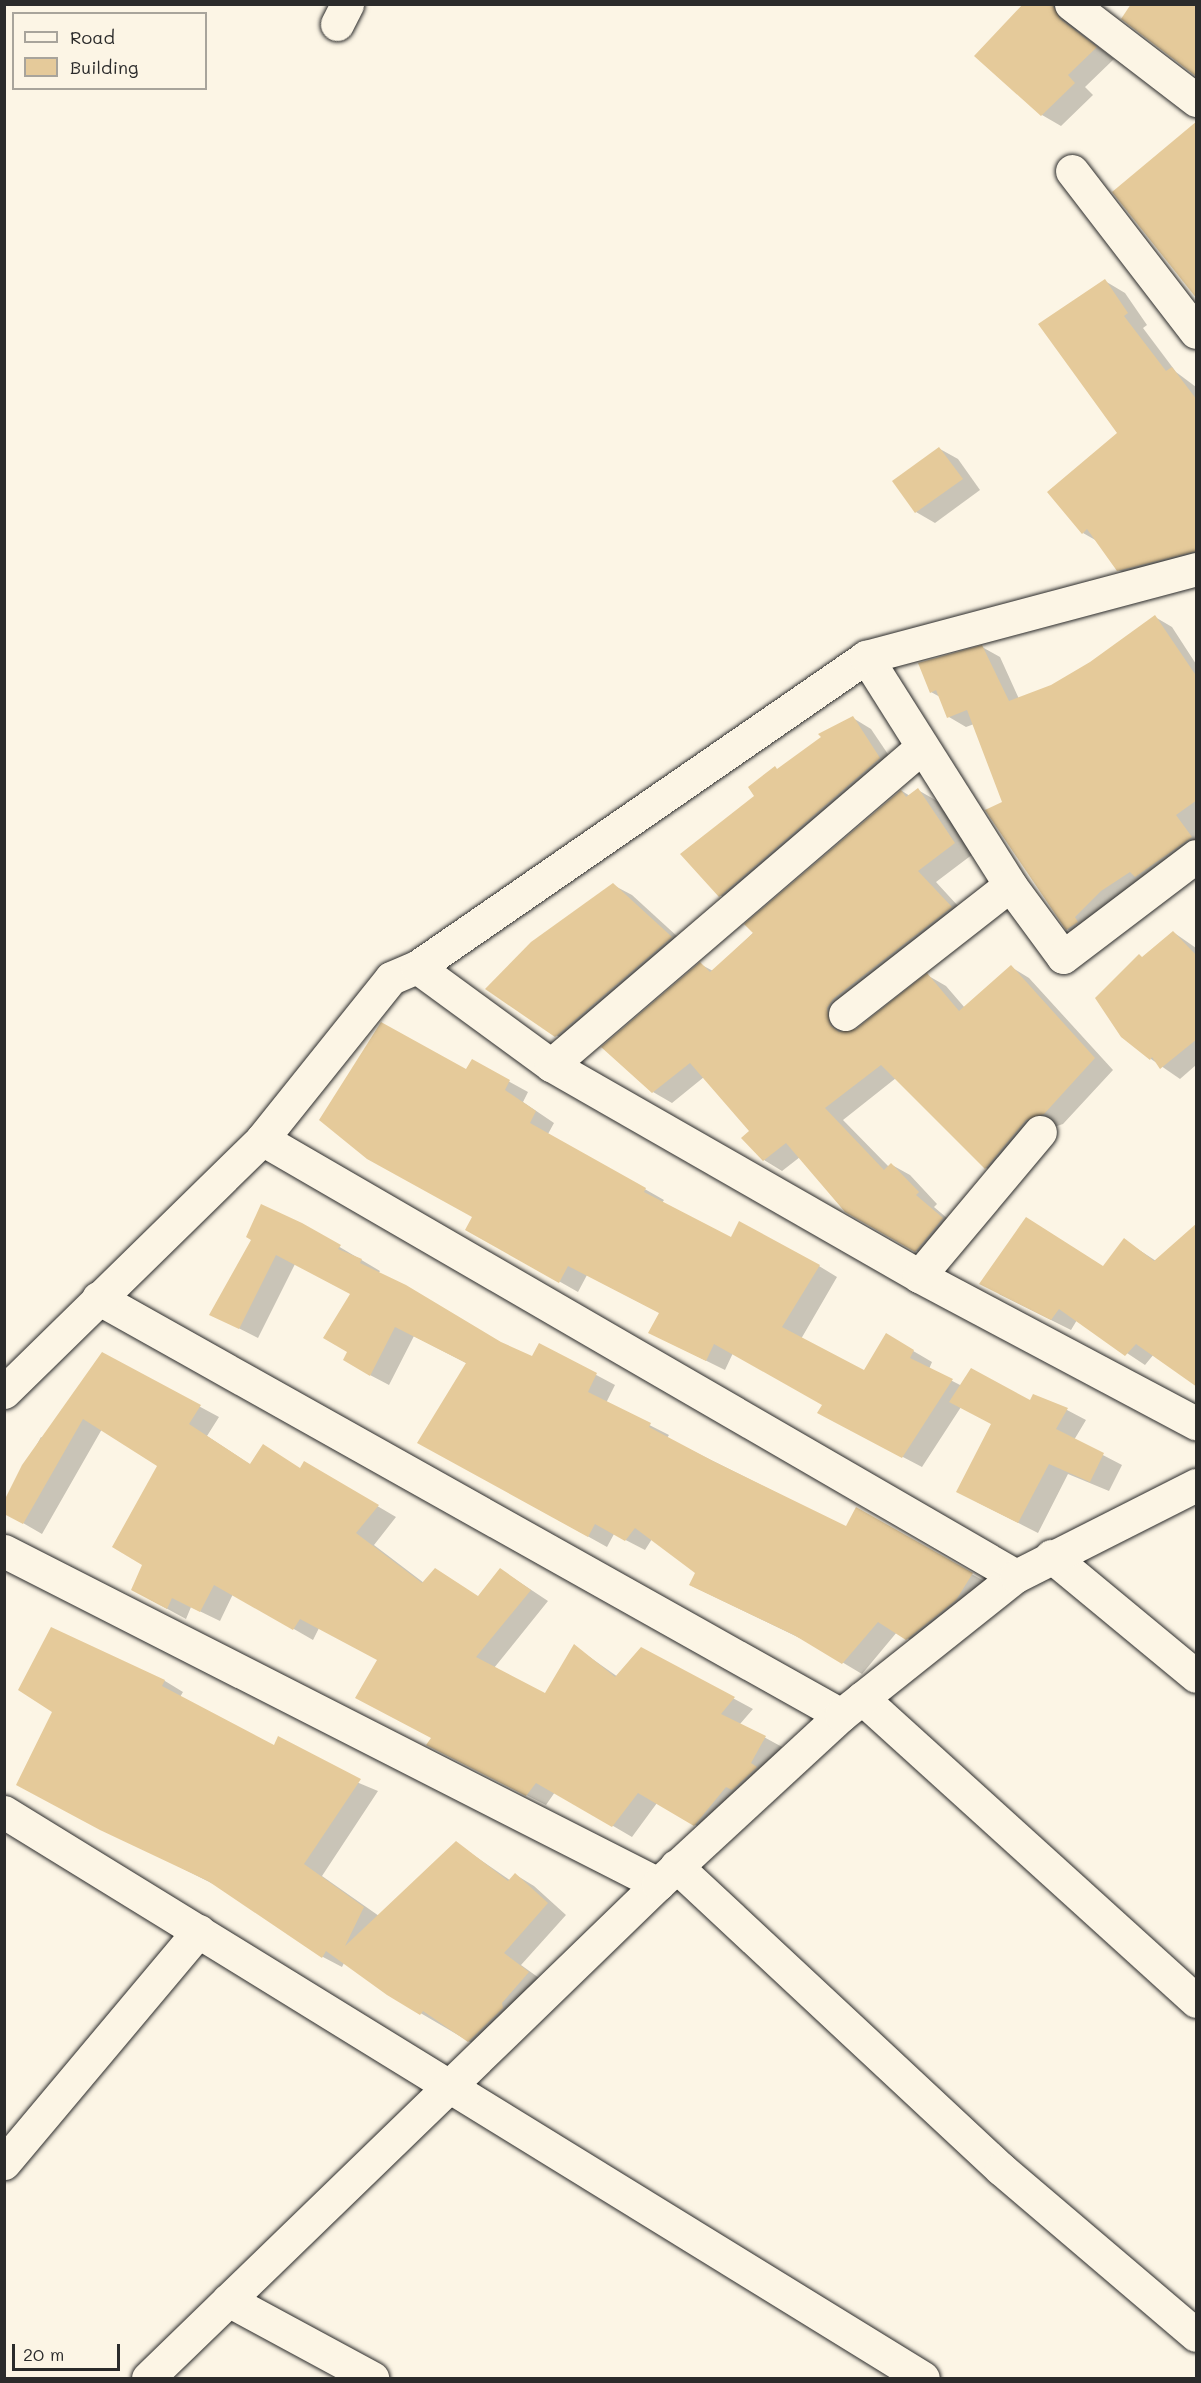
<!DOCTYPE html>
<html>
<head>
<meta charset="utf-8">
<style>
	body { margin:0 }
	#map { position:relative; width:1201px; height:2383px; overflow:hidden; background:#fcf5e5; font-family:Mali,sans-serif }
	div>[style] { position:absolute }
	.shadow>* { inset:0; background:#0003 }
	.building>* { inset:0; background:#e5ca9a }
	.roads { filter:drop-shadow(0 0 2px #2b2b2b) drop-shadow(0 0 2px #2b2b2b) }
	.minor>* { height:33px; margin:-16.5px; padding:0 16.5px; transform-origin:16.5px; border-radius:16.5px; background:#fcf5e5 }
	span { translate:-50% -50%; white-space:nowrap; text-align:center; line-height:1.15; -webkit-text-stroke:4.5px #fcf5e5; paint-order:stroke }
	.frame { position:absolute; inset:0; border:6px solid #2b2b2b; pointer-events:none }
	.legend { position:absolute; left:12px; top:12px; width:195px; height:78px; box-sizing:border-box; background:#fcf5e5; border:2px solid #a8a49b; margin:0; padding:8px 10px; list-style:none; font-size:18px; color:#2b2b2b }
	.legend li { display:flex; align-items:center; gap:12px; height:30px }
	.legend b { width:30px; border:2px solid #a8a49b }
	.scale { position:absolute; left:12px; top:2344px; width:108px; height:27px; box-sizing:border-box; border:3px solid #2b2b2b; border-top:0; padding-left:8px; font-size:18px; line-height:21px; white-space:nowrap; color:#2b2b2b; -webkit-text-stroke:4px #fcf5e5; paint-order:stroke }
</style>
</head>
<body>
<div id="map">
	<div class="shadow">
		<div style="clip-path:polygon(1025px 4px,1058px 4px,1078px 31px,1114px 59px,1085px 87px,1093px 95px,1061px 126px,1042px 115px,976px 56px)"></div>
		<div style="clip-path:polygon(1105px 281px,1125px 293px,1147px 325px,1143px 328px,1176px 372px,1196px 387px,1196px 566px,1138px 581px,1118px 570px,1097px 541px,1083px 533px,1119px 433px)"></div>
		<div style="clip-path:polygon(940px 449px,958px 459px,980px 490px,935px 523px,916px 512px)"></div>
		<div style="clip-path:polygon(1155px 617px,1172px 627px,1196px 664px,1196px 856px,1085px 939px,1067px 929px,1004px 802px,974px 724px,966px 727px,949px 717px,940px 697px,931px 692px,982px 647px,1000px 657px,1019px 699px,1051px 687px,1091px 664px)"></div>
		<div style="clip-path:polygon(853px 718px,871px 729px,898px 769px,738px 906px,720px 895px,756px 796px)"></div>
		<div style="clip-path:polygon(918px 790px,937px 801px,973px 854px,936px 882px,969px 918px,846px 1019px,848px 1032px,857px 1030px,927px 975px,946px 986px,965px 1008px,1011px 967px,1029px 978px,1113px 1070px,1063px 1124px,1045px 1130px,1004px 1178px,986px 1168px,896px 1078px,843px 1120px,889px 1167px,892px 1165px,910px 1175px,937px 1204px,934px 1207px,961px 1230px,934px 1261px,846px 1211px,800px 1157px,782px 1171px,764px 1160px,752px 1131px,704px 1077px,672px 1103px,653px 1092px,700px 964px,713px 971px,902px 791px,910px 796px)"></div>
		<div style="clip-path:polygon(613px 885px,632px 895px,690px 948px,575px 1046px,556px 1035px)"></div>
		<div style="clip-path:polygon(1173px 932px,1196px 948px,1196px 1065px,1180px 1079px,1151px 1059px,1143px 958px)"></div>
		<div style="clip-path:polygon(472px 1061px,528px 1092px,523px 1102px,554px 1123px,548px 1134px,664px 1200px,662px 1203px,732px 1239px,819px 1266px,837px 1277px,801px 1339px,865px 1372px,886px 1335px,932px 1362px,929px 1369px,962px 1386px,1031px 1402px,1034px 1396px,1067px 1410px,1086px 1420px,1074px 1440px,1122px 1465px,1109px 1491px,1068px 1474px,1038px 1533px,977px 1502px,992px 1424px,961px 1407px,922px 1467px,838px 1423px,824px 1404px,733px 1353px,725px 1370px,650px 1333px,660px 1313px,587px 1275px,578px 1292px,467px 1229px,473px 1217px,467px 1071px)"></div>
		<div style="clip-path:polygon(301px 1224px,380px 1271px,378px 1274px,503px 1344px,533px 1358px,540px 1345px,615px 1385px,606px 1403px,669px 1435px,667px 1438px,847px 1528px,857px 1509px,991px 1585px,926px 1649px,897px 1632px,862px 1674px,810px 1643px,690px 1585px,697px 1572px,652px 1539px,645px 1550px,614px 1534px,607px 1547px,438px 1453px,468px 1364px,414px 1336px,389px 1385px,370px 1375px,349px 1351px,352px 1294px,295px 1264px,258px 1338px,211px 1314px)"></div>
		<div style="clip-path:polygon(1124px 1240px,1156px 1261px,1154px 1354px,1145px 1365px,1077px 1320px,1071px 1330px,999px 1294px,1104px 1267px)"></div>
		<div style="clip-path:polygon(102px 1354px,219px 1417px,207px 1436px,251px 1465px,301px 1469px,304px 1463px,396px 1517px,374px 1545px,424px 1583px,479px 1597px,501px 1570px,548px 1601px,494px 1668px,545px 1695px,574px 1646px,618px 1677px,642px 1649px,753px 1709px,740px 1724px,784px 1748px,713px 1835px,657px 1803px,632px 1837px,555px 1792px,546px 1805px,447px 1755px,379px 1660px,319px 1628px,313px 1640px,233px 1594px,220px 1621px,191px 1607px,186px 1619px,151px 1600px,144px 1564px,159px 1466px,102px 1429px,42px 1534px,4px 1512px,4px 1505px,41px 1437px,45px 1439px)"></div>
		<div style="clip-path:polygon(51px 1629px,165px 1681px,183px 1692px,180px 1697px,275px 1748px,378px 1791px,322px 1876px,379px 1916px,456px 1843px,511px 1881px,516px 1875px,534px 1886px,566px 1915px,521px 1965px,546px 1983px,487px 2052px,388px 1994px,344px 1963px,342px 1967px,323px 1957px,235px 1895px,37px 1795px,54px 1712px)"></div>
	</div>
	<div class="building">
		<div style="clip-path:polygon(1023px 4px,1052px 4px,1060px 19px,1097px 47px,1068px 75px,1075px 83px,1041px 116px,974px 56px)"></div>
		<div style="clip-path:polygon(1131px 4px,1197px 4px,1197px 77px,1121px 19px)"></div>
		<div style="clip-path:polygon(1197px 121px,1197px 299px,1112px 192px)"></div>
		<div style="clip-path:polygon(1105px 279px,1128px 313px,1124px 316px,1166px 371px,1172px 367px,1197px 400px,1197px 551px,1117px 571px,1087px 529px,1082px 534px,1047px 492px,1117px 433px,1038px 324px)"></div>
		<div style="clip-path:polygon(939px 447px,963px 479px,915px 513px,892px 481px)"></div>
		<div style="clip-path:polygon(1155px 615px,1197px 677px,1197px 800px,1176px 815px,1192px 837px,1135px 877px,1130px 872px,1101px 891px,1075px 917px,1078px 922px,1066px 930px,985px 810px,1002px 802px,967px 710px,947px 718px,936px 690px,930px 693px,918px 663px,982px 645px,1009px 701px,1051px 685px,1090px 662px)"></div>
		<div style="clip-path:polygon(853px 716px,880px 758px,719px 897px,680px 854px,754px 796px,748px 787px,775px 766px,777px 769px,821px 737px,818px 734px)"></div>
		<div style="clip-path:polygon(918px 788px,955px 843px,918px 871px,952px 907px,833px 999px,827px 1008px,830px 1025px,839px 1032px,856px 1029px,927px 973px,959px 1011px,1011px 965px,1095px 1058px,1044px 1114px,1026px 1120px,985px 1169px,881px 1065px,825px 1108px,884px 1170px,891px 1163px,919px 1192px,916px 1195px,943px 1218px,915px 1252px,845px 1212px,786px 1143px,763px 1161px,741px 1138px,749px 1131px,690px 1063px,652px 1093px,601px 1047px,700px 962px,710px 972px,753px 933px,744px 924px,901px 790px,906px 797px)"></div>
		<div style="clip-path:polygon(613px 883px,672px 937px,555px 1037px,485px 989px,531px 942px)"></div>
		<div style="clip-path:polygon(1173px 931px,1197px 956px,1197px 1039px,1160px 1069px,1152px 1057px,1150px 1060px,1121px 1037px,1095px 998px,1139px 954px,1142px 957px)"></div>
		<div style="clip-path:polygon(381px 1022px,466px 1069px,472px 1059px,510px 1080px,505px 1090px,536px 1111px,530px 1123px,646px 1188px,644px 1192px,731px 1237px,739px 1221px,820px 1265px,782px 1327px,864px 1370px,886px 1333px,914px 1350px,910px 1358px,953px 1379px,902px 1458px,817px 1413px,822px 1405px,714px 1344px,706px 1361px,648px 1333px,659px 1313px,568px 1266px,559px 1283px,465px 1230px,472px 1217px,367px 1159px,319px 1120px)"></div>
		<div style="clip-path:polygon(261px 1204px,302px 1223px,341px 1245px,338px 1249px,362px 1259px,360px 1263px,406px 1285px,501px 1342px,532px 1356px,539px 1343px,597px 1373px,588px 1392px,651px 1423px,649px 1427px,713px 1461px,846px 1526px,856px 1507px,973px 1573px,956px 1600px,906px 1640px,878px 1622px,842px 1664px,794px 1635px,689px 1585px,695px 1573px,635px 1528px,625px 1541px,595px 1524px,588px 1537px,417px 1443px,466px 1363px,395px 1327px,370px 1376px,343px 1360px,347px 1352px,323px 1338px,350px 1294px,276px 1255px,239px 1329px,209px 1315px,251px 1240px,246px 1237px)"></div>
		<div style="clip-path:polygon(1026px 1217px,1103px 1266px,1124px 1238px,1154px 1261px,1197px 1223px,1197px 1387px,1136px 1344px,1125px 1356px,1059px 1309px,1051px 1320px,979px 1284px)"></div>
		<div style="clip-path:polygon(102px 1352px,201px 1405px,189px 1424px,250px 1464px,263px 1444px,300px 1468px,304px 1461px,379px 1505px,356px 1533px,422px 1583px,435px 1568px,478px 1596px,500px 1568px,531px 1590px,476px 1657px,545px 1693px,574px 1644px,615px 1677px,641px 1647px,735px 1697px,721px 1714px,766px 1736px,751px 1763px,757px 1767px,732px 1790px,726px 1787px,694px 1826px,638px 1793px,612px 1827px,536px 1783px,526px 1796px,426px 1745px,431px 1738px,355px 1698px,377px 1660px,300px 1619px,293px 1630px,214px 1585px,200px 1612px,172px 1598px,167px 1609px,131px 1590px,142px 1565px,112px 1547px,157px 1466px,83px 1419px,23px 1524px,4px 1514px,4px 1501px,22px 1465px)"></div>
		<div style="clip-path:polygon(971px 1368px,1030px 1400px,1033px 1394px,1068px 1408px,1056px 1429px,1104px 1453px,1090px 1482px,1049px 1464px,1018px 1523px,956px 1492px,991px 1424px,949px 1402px)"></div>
		<div style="clip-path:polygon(51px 1627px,165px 1680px,162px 1686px,274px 1745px,278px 1736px,361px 1779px,304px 1864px,364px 1907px,345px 1946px,456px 1841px,508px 1881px,515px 1873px,548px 1903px,504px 1953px,529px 1972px,502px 2003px,503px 2008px,468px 2042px,423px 2011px,420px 2015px,387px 1995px,326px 1951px,322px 1958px,208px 1881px,100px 1830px,16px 1785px,52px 1712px,18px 1690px)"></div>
	</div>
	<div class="roads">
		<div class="minor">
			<div style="left:1071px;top:4px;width:158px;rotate:37.5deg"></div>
			<div style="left:337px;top:24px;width:22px;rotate:-63deg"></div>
			<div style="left:1072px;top:171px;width:203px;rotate:52.4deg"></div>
			<div style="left:866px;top:657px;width:270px;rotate:57.7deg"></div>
			<div style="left:1010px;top:885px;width:89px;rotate:53.6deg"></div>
			<div style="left:1063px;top:957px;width:167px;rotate:-37.2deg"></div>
			<div style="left:417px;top:967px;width:166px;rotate:36.2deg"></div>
			<div style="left:551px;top:1065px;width:424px;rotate:29.8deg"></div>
			<div style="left:919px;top:1276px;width:314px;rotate:28deg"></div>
			<div style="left:845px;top:1014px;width:209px;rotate:-38deg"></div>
			<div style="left:551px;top:1065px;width:487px;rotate:-40.6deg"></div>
			<div style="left:262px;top:1139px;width:871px;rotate:30.1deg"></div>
			<div style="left:919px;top:1276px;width:188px;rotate:-50deg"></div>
			<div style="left:98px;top:1298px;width:852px;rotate:29.3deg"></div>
			<div style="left:4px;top:1392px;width:361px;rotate:-44.4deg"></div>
			<div style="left:262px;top:1139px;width:206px;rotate:-51.3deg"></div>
			<div style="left:391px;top:978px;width:28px;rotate:-23deg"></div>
			<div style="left:417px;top:967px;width:546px;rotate:-34.62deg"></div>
			<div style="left:866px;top:657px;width:342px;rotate:-14.9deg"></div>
			<div style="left:4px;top:1551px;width:734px;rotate:26.98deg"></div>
			<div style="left:1051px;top:1556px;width:188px;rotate:39.6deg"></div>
			<div style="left:862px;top:1698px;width:451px;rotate:42.2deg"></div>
			<div style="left:4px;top:1812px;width:1079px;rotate:31.63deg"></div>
			<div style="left:676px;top:1866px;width:444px;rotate:43deg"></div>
			<div style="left:1001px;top:2169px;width:256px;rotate:40.4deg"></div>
			<div style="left:4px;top:2163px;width:303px;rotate:-50deg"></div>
			<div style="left:228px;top:2300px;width:164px;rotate:28.4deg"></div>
			<div style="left:148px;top:2378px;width:710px;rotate:-44.09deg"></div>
			<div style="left:658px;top:1884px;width:249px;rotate:-42.7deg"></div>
			<div style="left:841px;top:1715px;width:223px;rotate:-38.5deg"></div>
			<div style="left:1016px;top:1576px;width:202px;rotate:-26.8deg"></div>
		</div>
	</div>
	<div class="frame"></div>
	<ul class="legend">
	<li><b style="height:8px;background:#fcf5e5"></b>Road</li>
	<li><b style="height:16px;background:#e5ca9a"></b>Building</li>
	</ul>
	<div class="scale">20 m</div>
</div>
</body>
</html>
